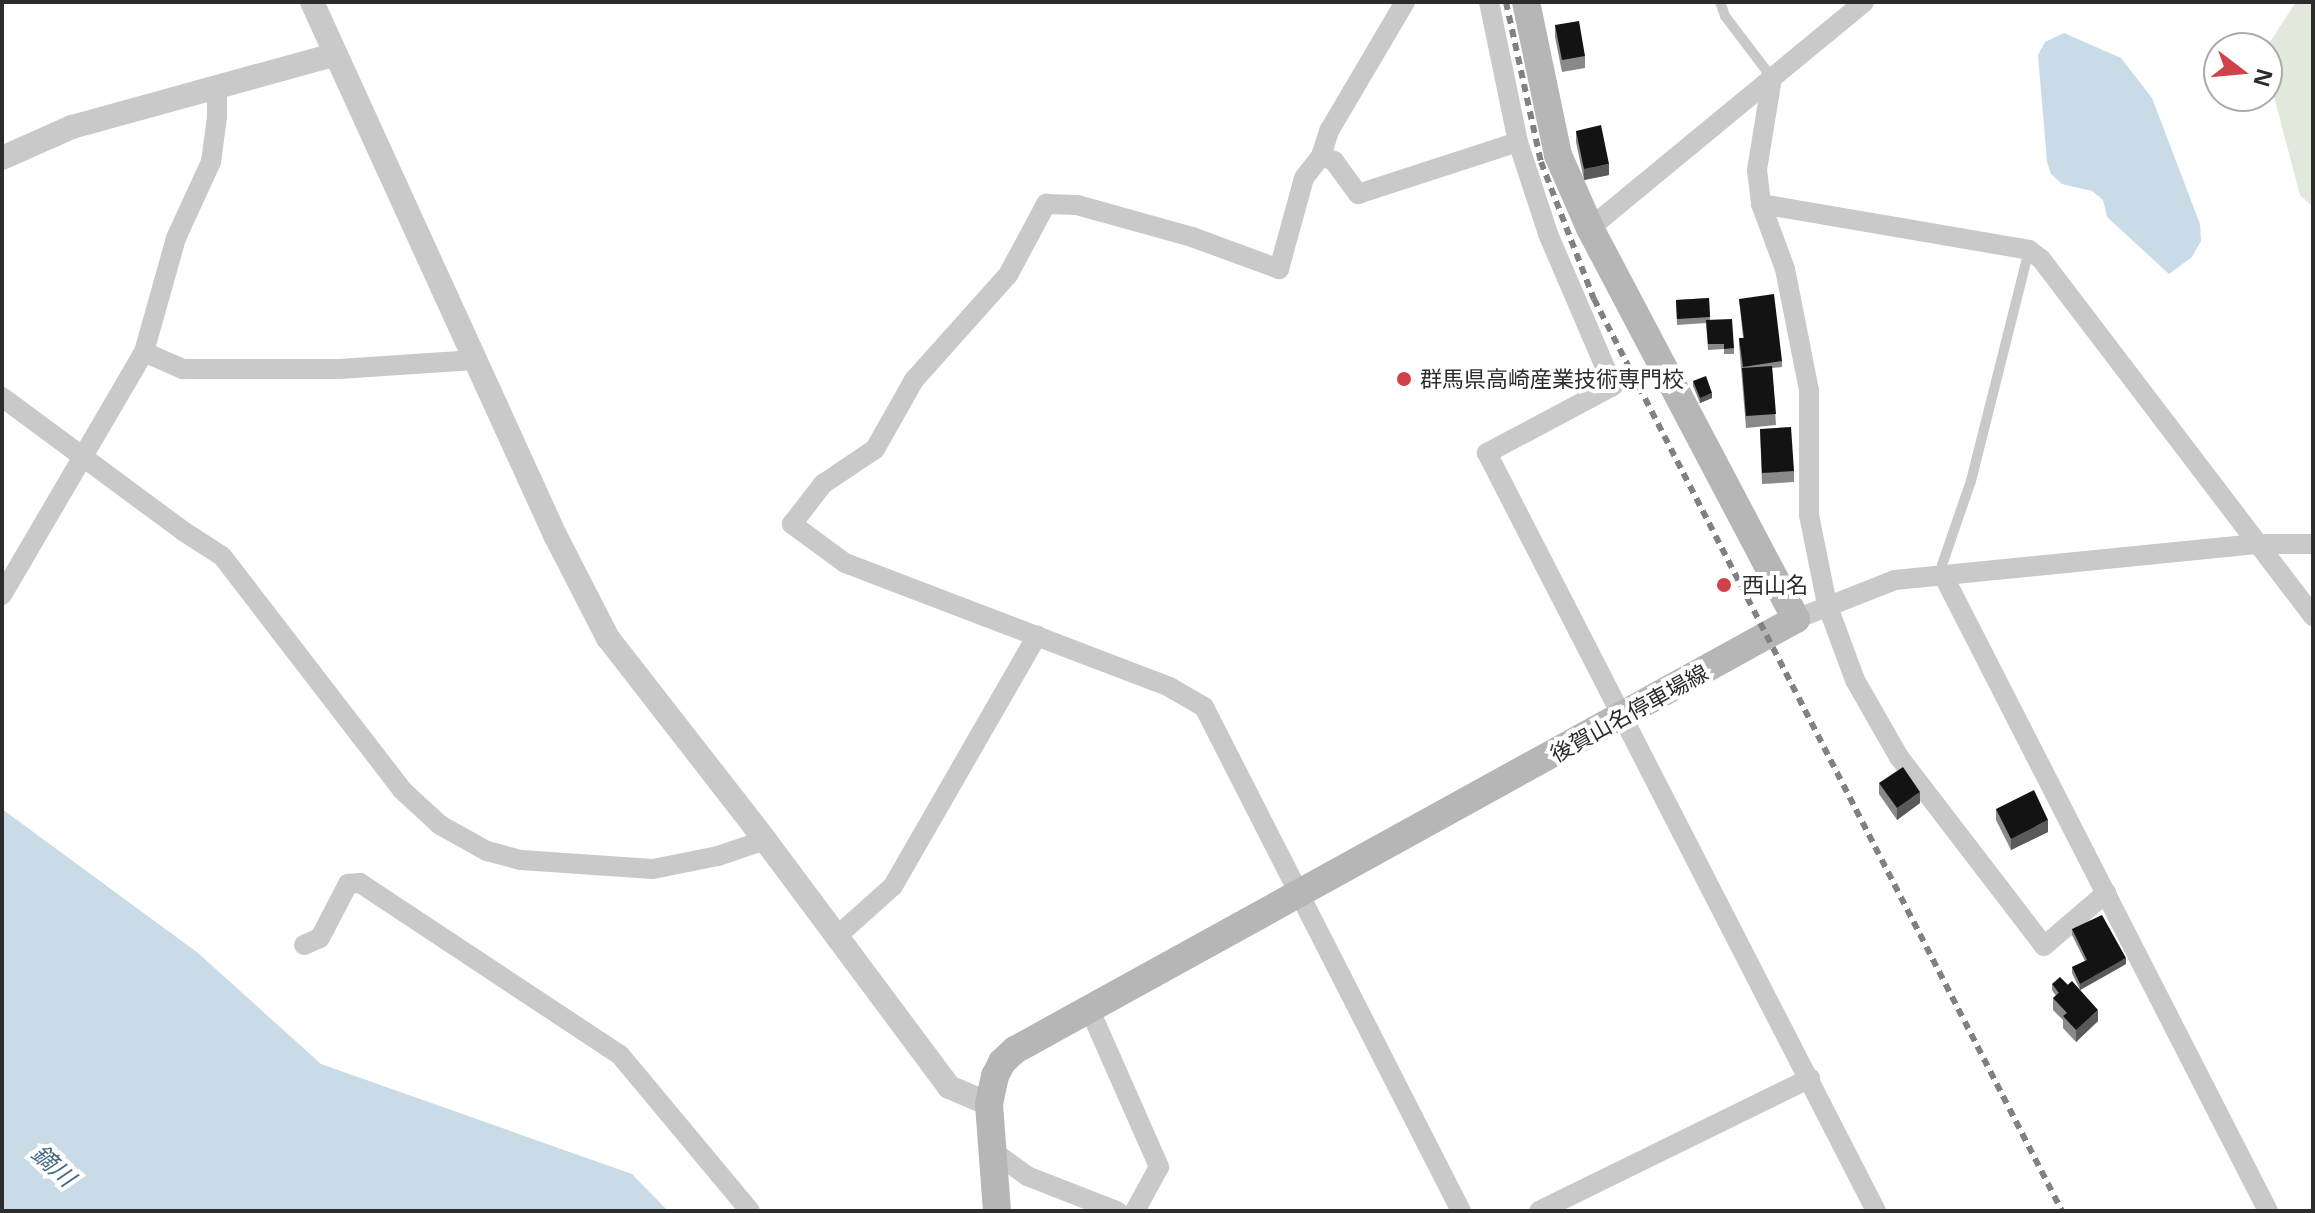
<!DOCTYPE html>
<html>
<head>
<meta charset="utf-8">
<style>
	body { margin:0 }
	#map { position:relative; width:2315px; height:1213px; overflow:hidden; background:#fff; font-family:"Noto Sans","Noto Sans JP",sans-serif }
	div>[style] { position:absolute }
	.green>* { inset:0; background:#e2e8db }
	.water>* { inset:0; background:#c9dbe6 }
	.service>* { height:10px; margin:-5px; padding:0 5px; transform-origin:5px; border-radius:5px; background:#c9c9c9 }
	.minor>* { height:20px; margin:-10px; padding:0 10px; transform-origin:10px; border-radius:10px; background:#c9c9c9 }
	.tertiary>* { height:24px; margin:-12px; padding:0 12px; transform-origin:12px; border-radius:12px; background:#c9c9c9 }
	.secondary>* { height:28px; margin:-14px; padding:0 14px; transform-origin:14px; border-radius:14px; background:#b6b6b6 }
	.rail>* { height:6px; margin-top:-3px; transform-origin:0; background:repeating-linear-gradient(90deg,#818181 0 8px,transparent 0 14px) }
	.wall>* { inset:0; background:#898989 }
	.shaded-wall>* { inset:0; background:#5a5a5a }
	.building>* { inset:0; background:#131313 }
	.dots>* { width:22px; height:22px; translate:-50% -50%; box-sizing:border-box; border:4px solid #fff; border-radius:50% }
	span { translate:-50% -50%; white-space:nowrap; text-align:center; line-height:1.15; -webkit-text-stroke:8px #fff; paint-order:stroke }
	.poi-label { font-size:22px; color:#2c2c2c }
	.left { translate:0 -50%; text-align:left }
	.street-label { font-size:22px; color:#2c2c2c }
	.water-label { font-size:24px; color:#446b84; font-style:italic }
	.frame { position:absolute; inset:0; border:4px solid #2c2c2c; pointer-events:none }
	.north { position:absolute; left:2203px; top:32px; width:80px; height:80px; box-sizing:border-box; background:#fff; border:2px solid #ababab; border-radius:50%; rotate:106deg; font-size:22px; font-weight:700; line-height:32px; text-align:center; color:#2c2c2c }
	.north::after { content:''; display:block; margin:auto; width:28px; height:36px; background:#d0414b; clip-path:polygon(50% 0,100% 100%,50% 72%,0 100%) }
</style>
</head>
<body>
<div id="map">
	<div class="green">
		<div style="clip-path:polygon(2296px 2px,2313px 2px,2313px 207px,2300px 195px,2267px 70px,2266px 48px)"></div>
	</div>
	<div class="water">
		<div style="clip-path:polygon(2064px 33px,2121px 58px,2152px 98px,2200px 224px,2201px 241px,2192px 257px,2169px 274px,2107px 217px,2103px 200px,2092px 191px,2062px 184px,2051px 174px,2047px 162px,2038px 55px,2045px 42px)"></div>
		<div style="clip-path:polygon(2px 809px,198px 953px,321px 1064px,632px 1174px,668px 1211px,2px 1211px)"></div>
	</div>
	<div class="service">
		<div style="left:1720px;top:2px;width:15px;rotate:70deg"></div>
		<div style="left:1725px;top:16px;width:78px;rotate:52.8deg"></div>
		<div style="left:1943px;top:575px;width:10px;rotate:-96deg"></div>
		<div style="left:1942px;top:565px;width:89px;rotate:-71deg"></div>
		<div style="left:1971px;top:481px;width:238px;rotate:-75.9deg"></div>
	</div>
	<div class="minor">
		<div style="left:1489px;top:2px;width:143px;rotate:78.3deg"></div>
		<div style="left:1518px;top:142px;width:97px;rotate:71.9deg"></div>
		<div style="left:1548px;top:234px;width:165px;rotate:66.8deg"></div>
		<div style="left:1613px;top:386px;width:143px;rotate:152deg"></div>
		<div style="left:1487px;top:453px;width:852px;rotate:62.83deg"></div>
		<div style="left:1772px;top:78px;width:93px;rotate:99.3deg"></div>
		<div style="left:1757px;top:170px;width:34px;rotate:83deg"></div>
		<div style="left:1761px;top:204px;width:272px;rotate:9.7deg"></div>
		<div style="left:2029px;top:250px;width:15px;rotate:37deg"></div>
		<div style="left:2041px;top:259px;width:449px;rotate:52.7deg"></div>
		<div style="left:1321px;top:156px;width:26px;rotate:-72deg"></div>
		<div style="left:1329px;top:131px;width:150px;rotate:-59.5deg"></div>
		<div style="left:1761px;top:204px;width:69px;rotate:69.7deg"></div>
		<div style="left:1785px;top:269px;width:123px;rotate:78.8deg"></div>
		<div style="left:1809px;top:390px;width:125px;rotate:90deg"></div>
		<div style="left:1809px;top:515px;width:91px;rotate:78.6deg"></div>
		<div style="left:1827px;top:604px;width:81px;rotate:69.8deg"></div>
		<div style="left:1855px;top:680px;width:89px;rotate:60.3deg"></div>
		<div style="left:1899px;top:757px;width:238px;rotate:52.5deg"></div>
		<div style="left:2044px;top:946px;width:82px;rotate:-40.5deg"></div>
		<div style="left:1590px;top:228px;width:355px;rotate:-39.5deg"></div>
		<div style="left:144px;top:352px;width:43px;rotate:23.6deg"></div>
		<div style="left:183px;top:369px;width:156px"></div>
		<div style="left:339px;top:369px;width:136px;rotate:-3.8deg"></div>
		<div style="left:2px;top:397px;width:225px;rotate:36.5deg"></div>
		<div style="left:183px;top:531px;width:46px;rotate:32.7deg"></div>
		<div style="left:222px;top:556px;width:295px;rotate:52.4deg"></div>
		<div style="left:402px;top:790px;width:52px;rotate:42.6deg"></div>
		<div style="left:440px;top:825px;width:54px;rotate:29deg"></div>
		<div style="left:487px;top:851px;width:35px;rotate:15deg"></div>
		<div style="left:521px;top:860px;width:132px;rotate:3.9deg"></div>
		<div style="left:653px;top:869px;width:66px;rotate:-11.3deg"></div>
		<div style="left:718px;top:856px;width:50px;rotate:-18.8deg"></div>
		<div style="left:1943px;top:575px;width:714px;rotate:62.93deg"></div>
		<div style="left:2px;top:595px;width:281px;rotate:-59.7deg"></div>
		<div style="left:144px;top:352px;width:118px;rotate:-74.3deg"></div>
		<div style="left:176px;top:238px;width:84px;rotate:-65.3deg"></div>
		<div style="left:211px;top:162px;width:45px;rotate:-82.4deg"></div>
		<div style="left:217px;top:117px;width:30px;rotate:-90deg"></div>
		<div style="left:1796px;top:619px;width:106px;rotate:-21.5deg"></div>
		<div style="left:1895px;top:580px;width:363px;rotate:-5.7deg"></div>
		<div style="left:2256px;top:544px;width:57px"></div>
		<div style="left:836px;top:937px;width:76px;rotate:-41.8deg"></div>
		<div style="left:893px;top:886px;width:289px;rotate:-60.1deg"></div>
		<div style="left:304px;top:945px;width:17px;rotate:-24deg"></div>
		<div style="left:320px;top:938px;width:61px;rotate:-62.6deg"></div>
		<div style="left:348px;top:884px;width:12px;rotate:-5deg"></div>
		<div style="left:360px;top:883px;width:312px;rotate:33.5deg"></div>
		<div style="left:620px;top:1055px;width:203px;rotate:50.2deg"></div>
		<div style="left:1089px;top:1008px;width:174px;rotate:66.2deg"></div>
		<div style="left:1159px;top:1167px;width:50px;rotate:118.6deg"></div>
		<div style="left:993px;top:1151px;width:42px;rotate:36.3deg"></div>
		<div style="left:1027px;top:1176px;width:97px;rotate:21.3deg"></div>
		<div style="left:1461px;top:1211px;width:566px;rotate:-117.02deg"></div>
		<div style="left:1204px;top:707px;width:39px;rotate:-150deg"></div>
		<div style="left:1170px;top:687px;width:348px;rotate:-159.1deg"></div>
		<div style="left:845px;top:563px;width:66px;rotate:-143.7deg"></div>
		<div style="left:792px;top:524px;width:51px;rotate:-52.2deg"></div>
		<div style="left:823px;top:484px;width:63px;rotate:-33.9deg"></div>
		<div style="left:875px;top:449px;width:79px;rotate:-60.5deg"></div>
		<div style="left:914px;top:380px;width:141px;rotate:-48.2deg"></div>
		<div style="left:1008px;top:275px;width:81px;rotate:-61.8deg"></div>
		<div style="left:1046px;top:204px;width:31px;rotate:2deg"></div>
		<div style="left:1077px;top:205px;width:119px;rotate:15.5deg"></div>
		<div style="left:1192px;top:237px;width:93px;rotate:20.2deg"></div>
		<div style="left:1279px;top:269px;width:94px;rotate:-74.6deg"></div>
		<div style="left:1304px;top:178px;width:28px;rotate:-52deg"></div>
		<div style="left:1321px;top:156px;width:14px;rotate:21deg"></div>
		<div style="left:1334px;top:161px;width:41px;rotate:54deg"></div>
		<div style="left:1358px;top:194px;width:168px;rotate:-18deg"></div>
		<div style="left:1539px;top:1211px;width:302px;rotate:-26.1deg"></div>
	</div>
	<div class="tertiary">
		<div style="left:312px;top:2px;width:586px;rotate:65.49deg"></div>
		<div style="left:555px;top:535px;width:116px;rotate:62.8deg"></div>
		<div style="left:608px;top:638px;width:256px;rotate:52.1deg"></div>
		<div style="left:765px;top:840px;width:308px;rotate:53.3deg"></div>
		<div style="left:949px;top:1087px;width:43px;rotate:23deg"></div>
		<div style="left:2px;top:158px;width:77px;rotate:-23.9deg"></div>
		<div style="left:72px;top:127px;width:272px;rotate:-15.4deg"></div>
	</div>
	<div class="secondary">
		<div style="left:997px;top:1211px;width:107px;rotate:-94.3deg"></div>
		<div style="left:989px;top:1104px;width:29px;rotate:-78deg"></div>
		<div style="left:995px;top:1076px;width:16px;rotate:-63deg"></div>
		<div style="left:1002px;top:1062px;width:18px;rotate:-43deg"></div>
		<div style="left:1015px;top:1050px;width:892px;rotate:-28.89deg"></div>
		<div style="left:1796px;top:619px;width:442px;rotate:-117.8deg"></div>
		<div style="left:1590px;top:228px;width:80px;rotate:-113.7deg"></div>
		<div style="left:1558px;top:155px;width:156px;rotate:-101.8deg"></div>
	</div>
	<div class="rail">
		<div style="left:1506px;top:2px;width:164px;rotate:77.7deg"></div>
		<div style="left:1541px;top:162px;width:147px;rotate:68.9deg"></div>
		<div style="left:1594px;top:299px;width:1025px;rotate:62.84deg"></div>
	</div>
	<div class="wall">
		<div style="clip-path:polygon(1555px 25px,1585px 56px,1585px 68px,1562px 72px,1555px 37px)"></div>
		<div style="clip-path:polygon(1576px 131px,1609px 175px,1584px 180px,1576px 142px)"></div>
		<div style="clip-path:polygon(1709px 298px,1710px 320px,1734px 348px,1734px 354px,1724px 354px,1724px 349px,1708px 350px,1706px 323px,1677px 325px,1676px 300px)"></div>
		<div style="clip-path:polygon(1739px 299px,1782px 361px,1782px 367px,1772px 368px,1776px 425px,1746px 428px,1739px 344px,1739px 338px,1743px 338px)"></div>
		<div style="clip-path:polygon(1693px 381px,1712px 398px,1700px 403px,1693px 386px)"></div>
		<div style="clip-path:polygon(1760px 429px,1794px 471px,1794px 482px,1762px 484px)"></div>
		<div style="clip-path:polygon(1879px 783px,1920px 803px,1897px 820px,1879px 794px)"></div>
		<div style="clip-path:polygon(1996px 809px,2048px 832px,2011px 850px,1996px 820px)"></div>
		<div style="clip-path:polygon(2072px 929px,2126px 964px,2080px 990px,2072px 973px,2072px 967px,2085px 961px,2072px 935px)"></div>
		<div style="clip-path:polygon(2052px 984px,2098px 1021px,2076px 1042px,2063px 1028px,2063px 1020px,2053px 1010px,2053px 998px,2056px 996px,2052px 990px)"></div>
	</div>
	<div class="shaded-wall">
		<div style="clip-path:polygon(1609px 164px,1609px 175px,1584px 180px,1584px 169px)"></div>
		<div style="clip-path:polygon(1712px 393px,1712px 398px,1700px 403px,1700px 398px)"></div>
		<div style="clip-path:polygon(1920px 792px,1920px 803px,1897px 820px,1897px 808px)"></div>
		<div style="clip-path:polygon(2048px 820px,2048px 832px,2011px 850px,2011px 839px)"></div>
		<div style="clip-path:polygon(2126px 958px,2126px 964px,2080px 990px,2080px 984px)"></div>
		<div style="clip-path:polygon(2098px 1010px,2098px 1021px,2076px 1042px,2076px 1030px)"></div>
	</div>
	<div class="building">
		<div style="clip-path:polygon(1579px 21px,1585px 56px,1562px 60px,1555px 25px)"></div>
		<div style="clip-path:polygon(1601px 125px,1609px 164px,1584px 169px,1576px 131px)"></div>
		<div style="clip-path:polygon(1774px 294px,1782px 361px,1743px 367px,1739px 338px,1744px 338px,1739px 299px)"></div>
		<div style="clip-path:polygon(1709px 298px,1710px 317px,1677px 319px,1676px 300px)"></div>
		<div style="clip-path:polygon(1732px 319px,1734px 348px,1724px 349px,1724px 344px,1708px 344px,1706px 320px)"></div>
		<div style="clip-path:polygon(1772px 366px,1776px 414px,1746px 416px,1742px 368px)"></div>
		<div style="clip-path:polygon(1706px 376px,1712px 393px,1700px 398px,1693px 381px)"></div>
		<div style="clip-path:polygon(1791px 427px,1794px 471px,1762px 473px,1760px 429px)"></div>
		<div style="clip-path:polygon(1903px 767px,1920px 792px,1897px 808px,1879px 783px)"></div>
		<div style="clip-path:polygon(2034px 790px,2048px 820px,2011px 839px,1996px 809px)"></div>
		<div style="clip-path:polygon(2102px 915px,2126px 958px,2080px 984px,2072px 967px,2087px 960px,2072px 929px)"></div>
		<div style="clip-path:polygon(2060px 977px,2068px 985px,2059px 993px,2052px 984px)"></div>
		<div style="clip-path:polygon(2072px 981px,2098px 1010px,2076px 1030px,2063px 1016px,2067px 1013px,2053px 998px)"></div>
	</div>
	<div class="dots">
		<div style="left:1404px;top:379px;background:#d0414b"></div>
		<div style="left:1724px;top:585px;background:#d0414b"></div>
	</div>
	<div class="poi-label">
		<span class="left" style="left:1420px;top:379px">群馬県高崎産業技術専門校</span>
		<span class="left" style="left:1742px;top:585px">西山名</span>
	</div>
	<div class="street-label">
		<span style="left:1629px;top:713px;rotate:-29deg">後賀山名停車場線</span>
	</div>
	<div class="water-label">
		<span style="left:54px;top:1165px;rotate:42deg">鏑川</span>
	</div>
	<div class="frame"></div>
	<div class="north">N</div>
</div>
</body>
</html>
